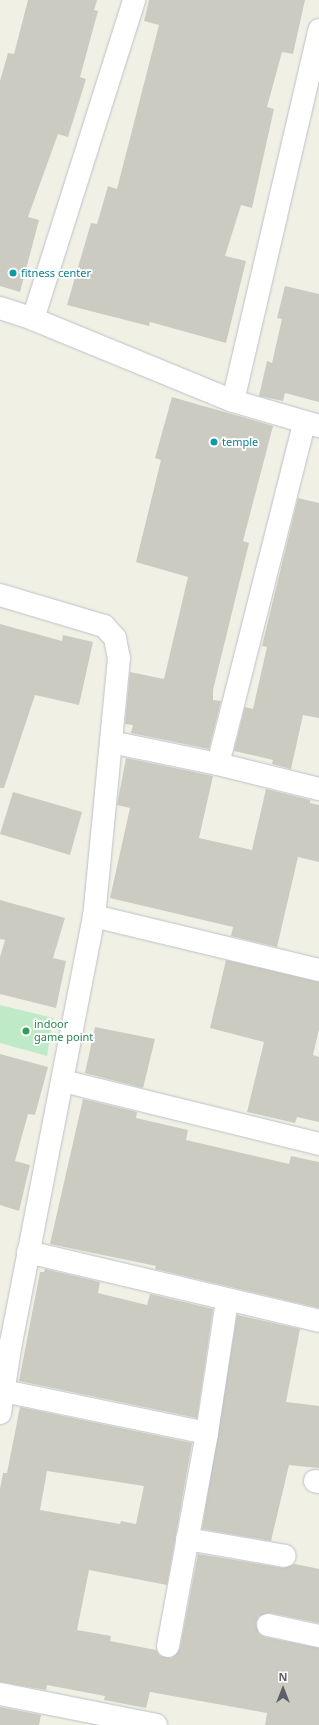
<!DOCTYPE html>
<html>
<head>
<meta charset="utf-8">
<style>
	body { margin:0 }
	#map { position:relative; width:319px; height:1725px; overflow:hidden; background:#f0f0e5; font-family:"Noto Sans",sans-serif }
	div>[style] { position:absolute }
	.green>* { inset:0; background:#bfeac8 }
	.building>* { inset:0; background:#cbcbc2 }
	.roads { filter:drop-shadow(0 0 1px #bec0c7) drop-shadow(0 0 1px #bec0c7) }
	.minor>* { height:22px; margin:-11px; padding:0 11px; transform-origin:11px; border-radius:11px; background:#fff }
	.dots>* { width:11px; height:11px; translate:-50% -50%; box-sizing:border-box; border:2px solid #fff; border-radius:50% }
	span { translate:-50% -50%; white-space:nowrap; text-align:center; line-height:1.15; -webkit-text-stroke:3.5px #fff; paint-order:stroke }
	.culture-label { font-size:11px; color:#0d838f }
	.left { translate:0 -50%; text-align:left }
	.leisure-label { font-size:11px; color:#27864d }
	.north { position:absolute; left:263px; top:1669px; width:40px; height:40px; -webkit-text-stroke:3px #fff; paint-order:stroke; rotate:0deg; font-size:11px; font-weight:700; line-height:16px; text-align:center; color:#5c5f67 }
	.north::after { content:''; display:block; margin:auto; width:14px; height:18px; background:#5c5f67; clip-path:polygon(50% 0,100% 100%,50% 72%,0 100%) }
</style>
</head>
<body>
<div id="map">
	<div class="green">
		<div style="clip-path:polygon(0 1005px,53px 1018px,47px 1056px,0 1043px)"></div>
	</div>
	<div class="building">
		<div style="clip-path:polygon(28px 0,97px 0,94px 10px,98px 11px,80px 77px,86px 79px,68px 137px,58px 134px,28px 217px,39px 220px,20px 292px,0 286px,0 81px,8px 53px,14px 54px)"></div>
		<div style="clip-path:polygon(149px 0,305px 0,293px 54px,282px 52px,267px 107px,274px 109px,252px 208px,241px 205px,225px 256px,246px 261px,226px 343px,150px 322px,149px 326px,67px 305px,91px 223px,97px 224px,108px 186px,117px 189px,159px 25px,144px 21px)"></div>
		<div style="clip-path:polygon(285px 286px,319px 294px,319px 402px,285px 393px,283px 401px,259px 396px,267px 361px,272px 363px,282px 319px,277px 318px)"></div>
		<div style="clip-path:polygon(172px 397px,273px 426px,243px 541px,249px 543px,213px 690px,213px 700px,221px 701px,209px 749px,131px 733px,133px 725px,125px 724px,130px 672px,164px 679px,188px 577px,136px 562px,161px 460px,155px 458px)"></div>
		<div style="clip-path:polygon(298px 498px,319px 503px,319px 718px,303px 715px,291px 769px,272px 764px,273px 760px,234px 751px,245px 707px,253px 709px,267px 647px,262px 646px)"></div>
		<div style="clip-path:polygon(0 624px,62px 641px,63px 635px,93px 642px,79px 705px,35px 695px,4px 788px,0 788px)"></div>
		<div style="clip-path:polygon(126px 758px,213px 776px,199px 838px,252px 850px,266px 789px,310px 800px,310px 803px,319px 805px,319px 862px,298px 857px,277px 947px,231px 936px,233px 927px,110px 898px,130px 808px,117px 805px)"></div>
		<div style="clip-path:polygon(13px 792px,82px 812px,70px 855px,0 834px)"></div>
		<div style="clip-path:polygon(0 900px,65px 918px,53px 958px,66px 961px,56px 1008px,0 994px,0 957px,5px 940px,0 939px)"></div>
		<div style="clip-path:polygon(226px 960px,319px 982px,319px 1029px,313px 1055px,319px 1057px,319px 1122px,297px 1117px,295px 1123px,247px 1112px,264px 1042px,210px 1028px)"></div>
		<div style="clip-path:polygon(95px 1027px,155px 1039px,143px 1088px,85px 1073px)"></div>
		<div style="clip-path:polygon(0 1054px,48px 1067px,35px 1115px,28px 1114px,15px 1161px,30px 1165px,19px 1211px,0 1205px)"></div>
		<div style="clip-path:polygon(83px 1099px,137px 1112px,136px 1118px,188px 1130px,186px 1140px,289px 1164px,291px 1156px,319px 1162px,319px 1308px,155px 1269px,156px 1266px,50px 1244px)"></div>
		<div style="clip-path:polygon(45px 1269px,100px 1282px,98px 1293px,147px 1305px,150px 1294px,213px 1309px,197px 1418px,19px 1381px,40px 1272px,44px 1272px)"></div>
		<div style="clip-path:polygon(237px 1315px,300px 1329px,286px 1402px,319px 1406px,319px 1468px,289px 1465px,271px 1541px,202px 1529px)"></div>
		<div style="clip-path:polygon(evenodd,20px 1407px,192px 1443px,167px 1585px,89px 1570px,77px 1630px,111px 1636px,110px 1641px,156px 1650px,160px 1656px,172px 1658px,180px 1648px,198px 1554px,283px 1568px,295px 1564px,319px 1569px,319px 1623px,270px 1613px,259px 1616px,256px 1623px,259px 1634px,265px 1637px,319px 1648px,319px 1725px,265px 1725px,267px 1713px,150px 1692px,146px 1708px,104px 1700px,105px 1696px,47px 1685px,46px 1690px,0 1682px,0 1489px,3px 1473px,7px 1473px,20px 1407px,47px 1471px,144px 1486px,136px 1524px,121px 1521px,120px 1524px,40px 1510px,47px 1471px)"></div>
		<div style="clip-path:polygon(0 1707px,41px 1715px,39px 1725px,0 1725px)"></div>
	</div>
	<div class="roads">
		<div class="minor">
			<div style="left:0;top:308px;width:35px;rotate:18deg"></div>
			<div style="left:33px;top:319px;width:216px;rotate:22.3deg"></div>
			<div style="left:233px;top:401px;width:90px;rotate:16.2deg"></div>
			<div style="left:33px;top:319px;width:335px;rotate:-72.4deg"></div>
			<div style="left:233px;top:401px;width:381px;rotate:-76.9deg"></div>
			<div style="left:0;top:595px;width:109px;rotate:16.6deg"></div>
			<div style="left:104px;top:626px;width:16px;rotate:47deg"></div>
			<div style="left:115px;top:638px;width:20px;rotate:79deg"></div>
			<div style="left:119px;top:658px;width:259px;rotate:95.5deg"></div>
			<div style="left:94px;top:916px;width:434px;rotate:101deg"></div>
			<div style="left:11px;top:1342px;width:72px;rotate:98.8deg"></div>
			<div style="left:111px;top:742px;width:109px;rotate:11.6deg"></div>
			<div style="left:218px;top:764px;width:104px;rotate:13.9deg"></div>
			<div style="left:218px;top:764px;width:352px;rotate:-75.8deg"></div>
			<div style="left:94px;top:916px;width:231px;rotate:13.5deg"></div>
			<div style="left:63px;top:1081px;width:264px;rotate:13.8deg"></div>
			<div style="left:28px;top:1252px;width:299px;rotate:13.3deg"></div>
			<div style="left:4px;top:1391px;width:207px;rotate:11.7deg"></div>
			<div style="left:315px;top:1481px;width:4px;rotate:14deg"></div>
			<div style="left:187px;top:1539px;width:99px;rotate:9.8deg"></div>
			<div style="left:268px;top:1625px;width:52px;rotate:12.2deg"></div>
			<div style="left:168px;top:1646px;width:217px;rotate:-79.6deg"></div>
			<div style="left:207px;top:1433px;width:134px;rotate:-81.4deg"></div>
			<div style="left:0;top:1694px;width:159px;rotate:11.2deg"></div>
		</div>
	</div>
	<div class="dots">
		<div style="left:13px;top:273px;background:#0f9aa8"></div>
		<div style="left:214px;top:442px;background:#0f9aa8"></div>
		<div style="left:26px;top:1031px;background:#2e9e5b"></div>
	</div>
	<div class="culture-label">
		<span class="left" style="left:21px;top:273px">fitness center</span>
		<span class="left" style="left:222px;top:442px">temple</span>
	</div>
	<div class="leisure-label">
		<span class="left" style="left:34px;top:1031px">indoor<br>game point</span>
	</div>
	<div class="north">N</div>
</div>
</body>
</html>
